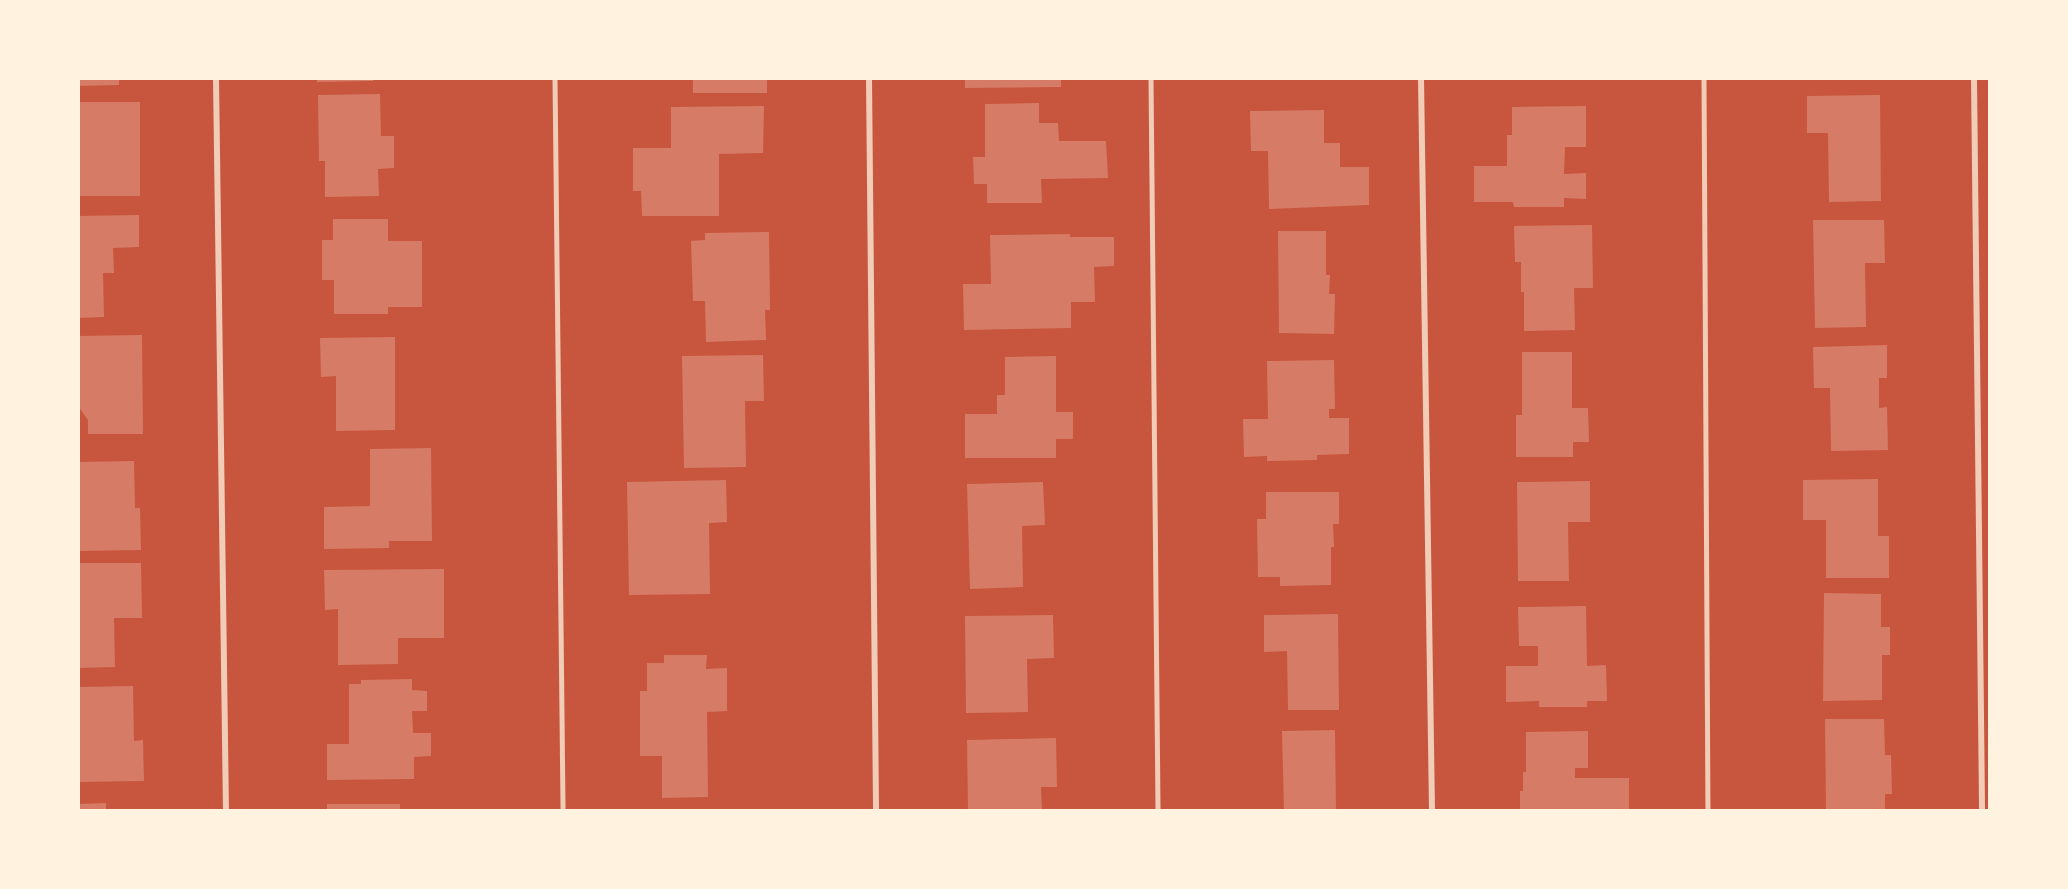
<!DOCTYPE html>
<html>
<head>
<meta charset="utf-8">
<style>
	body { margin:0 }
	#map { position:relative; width:2068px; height:889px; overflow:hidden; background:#c8553d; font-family:"Nunito Sans",sans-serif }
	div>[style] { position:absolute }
	.building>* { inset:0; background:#d67c66 }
	.service>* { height:4.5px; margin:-2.25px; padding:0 2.25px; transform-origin:2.25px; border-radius:2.25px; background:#f1ccb7 }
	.minor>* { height:6px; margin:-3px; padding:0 3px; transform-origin:3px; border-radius:3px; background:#f1ccb7 }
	span { translate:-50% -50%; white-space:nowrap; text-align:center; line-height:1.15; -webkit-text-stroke:6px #fff3e0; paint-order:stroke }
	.frame { position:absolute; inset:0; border:80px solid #fff3e0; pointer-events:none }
</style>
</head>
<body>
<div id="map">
	<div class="building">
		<div style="clip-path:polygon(78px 78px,119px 78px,119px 85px,78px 86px)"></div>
		<div style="clip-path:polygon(317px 78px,373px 78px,373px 81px,317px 82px)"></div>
		<div style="clip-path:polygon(693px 78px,767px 78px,767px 93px,693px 93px)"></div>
		<div style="clip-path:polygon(965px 78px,1061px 78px,1061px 87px,965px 88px)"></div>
		<div style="clip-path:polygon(380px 94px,381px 136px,394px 136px,394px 168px,378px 169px,379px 196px,325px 197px,325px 161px,319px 161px,318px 95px)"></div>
		<div style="clip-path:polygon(1880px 95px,1881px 201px,1829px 202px,1828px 133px,1807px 133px,1807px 96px)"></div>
		<div style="clip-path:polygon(78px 102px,140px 102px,140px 196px,78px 196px)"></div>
		<div style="clip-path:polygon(1039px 103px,1039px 123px,1058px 123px,1059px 141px,1106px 141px,1108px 178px,1041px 179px,1042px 203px,987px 203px,987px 184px,974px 184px,973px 157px,985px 157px,985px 104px)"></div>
		<div style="clip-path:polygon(764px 106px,763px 153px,719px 154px,719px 216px,642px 216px,641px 191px,633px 191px,633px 148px,671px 148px,671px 107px)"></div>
		<div style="clip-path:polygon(1586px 106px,1586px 147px,1565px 147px,1564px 174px,1586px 173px,1586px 199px,1564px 198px,1564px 207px,1514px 207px,1513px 202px,1474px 202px,1474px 166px,1507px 166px,1507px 135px,1512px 135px,1512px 107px)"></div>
		<div style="clip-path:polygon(1324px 110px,1324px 143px,1340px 143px,1340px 167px,1369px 167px,1369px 205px,1269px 209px,1268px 151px,1251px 151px,1250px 111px)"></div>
		<div style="clip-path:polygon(139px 215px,139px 247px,113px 248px,114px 273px,103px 273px,104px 317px,78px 318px,78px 216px)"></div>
		<div style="clip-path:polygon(333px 219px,388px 219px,388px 241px,422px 241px,422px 307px,388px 307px,388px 314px,334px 314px,334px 280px,322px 280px,322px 240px,333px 240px)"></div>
		<div style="clip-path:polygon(1813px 220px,1884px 220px,1885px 263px,1865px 263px,1866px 327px,1815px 328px)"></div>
		<div style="clip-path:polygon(1592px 225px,1593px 288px,1574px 288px,1575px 330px,1524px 331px,1524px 292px,1521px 292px,1521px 262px,1515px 262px,1514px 226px)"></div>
		<div style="clip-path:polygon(1278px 231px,1326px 231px,1326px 275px,1330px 275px,1329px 294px,1335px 294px,1334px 334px,1279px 333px)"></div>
		<div style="clip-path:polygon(769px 232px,770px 310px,765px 310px,766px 340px,706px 342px,705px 301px,693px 301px,691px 241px,705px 240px,705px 233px)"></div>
		<div style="clip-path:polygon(1070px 234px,1070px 237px,1114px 237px,1114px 266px,1094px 267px,1095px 302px,1071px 302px,1071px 328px,964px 330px,963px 284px,991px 284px,990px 235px)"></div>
		<div style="clip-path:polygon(142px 335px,143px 434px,88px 434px,88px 420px,78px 406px,78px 336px)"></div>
		<div style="clip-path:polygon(395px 337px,395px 430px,336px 431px,336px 376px,321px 377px,320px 338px)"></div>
		<div style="clip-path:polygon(1887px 345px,1887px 378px,1879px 378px,1879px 408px,1887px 407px,1888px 450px,1831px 451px,1830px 388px,1814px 388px,1813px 347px)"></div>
		<div style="clip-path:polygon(1522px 352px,1572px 352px,1572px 408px,1588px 408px,1589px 442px,1573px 442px,1573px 457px,1516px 457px,1516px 415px,1522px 415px)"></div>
		<div style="clip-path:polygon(763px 355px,764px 401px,745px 401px,746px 467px,684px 468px,682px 356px)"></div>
		<div style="clip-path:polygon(1056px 356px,1056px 412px,1073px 412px,1073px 439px,1056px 439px,1056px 458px,965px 458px,965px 414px,997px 414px,997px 395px,1005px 395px,1005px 357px)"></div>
		<div style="clip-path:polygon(1334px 360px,1335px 409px,1329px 409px,1329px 418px,1349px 418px,1349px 454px,1317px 455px,1317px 460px,1267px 461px,1267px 456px,1244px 457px,1243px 419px,1268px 419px,1267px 361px)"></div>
		<div style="clip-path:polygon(431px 448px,432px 541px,389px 541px,389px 548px,324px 549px,324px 507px,370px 506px,370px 449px)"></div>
		<div style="clip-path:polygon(134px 461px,135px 508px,140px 508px,141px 550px,79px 551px,78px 462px)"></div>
		<div style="clip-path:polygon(1878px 479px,1878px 536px,1889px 536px,1889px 578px,1826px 578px,1826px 520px,1803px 520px,1803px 480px)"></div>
		<div style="clip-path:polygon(726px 480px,727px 522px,709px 523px,710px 594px,629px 595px,627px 482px)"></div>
		<div style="clip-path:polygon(1590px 481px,1590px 522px,1568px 522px,1569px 581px,1518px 581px,1517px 482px)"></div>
		<div style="clip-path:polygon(1043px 482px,1045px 525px,1022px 526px,1023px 587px,970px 589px,967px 484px)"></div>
		<div style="clip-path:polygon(1266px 492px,1339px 492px,1339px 524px,1333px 524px,1334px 547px,1331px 547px,1331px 585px,1280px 586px,1280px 577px,1258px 577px,1257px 519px,1266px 519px)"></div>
		<div style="clip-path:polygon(78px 563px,141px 563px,142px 618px,114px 618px,115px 667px,78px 668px)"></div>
		<div style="clip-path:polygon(444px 569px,444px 638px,398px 638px,398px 664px,338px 665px,338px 609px,325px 610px,324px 570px)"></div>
		<div style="clip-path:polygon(1824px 593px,1881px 594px,1881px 627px,1890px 627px,1890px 655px,1882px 655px,1882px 700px,1823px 701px)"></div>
		<div style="clip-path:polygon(1586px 606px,1587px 666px,1606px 665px,1607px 701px,1587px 701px,1587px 707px,1539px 707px,1539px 701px,1506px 702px,1506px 666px,1538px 666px,1538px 646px,1519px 646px,1518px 607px)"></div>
		<div style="clip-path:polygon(1338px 614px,1339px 710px,1288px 710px,1287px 651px,1264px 652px,1264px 615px)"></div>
		<div style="clip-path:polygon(1053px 615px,1054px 658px,1027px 659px,1028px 712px,966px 713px,965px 616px)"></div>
		<div style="clip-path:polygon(664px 655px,707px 655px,706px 669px,727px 668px,727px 711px,707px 712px,708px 797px,662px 798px,662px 756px,640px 756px,640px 691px,647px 691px,647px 663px,664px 663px)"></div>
		<div style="clip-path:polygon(412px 679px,412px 690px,427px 691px,427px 711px,412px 711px,413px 733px,431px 733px,431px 756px,414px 757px,414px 779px,327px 780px,327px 744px,349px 744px,349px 684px,361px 684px,361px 680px)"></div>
		<div style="clip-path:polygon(133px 686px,134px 741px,143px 740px,144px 781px,78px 782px,78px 687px)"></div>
		<div style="clip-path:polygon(1825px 719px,1884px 719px,1885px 755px,1891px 755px,1892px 794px,1885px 794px,1885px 811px,1826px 811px)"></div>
		<div style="clip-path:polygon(1335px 730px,1336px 811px,1284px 811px,1282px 731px)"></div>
		<div style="clip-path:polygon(1588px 731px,1588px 768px,1575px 768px,1575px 778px,1629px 778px,1629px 811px,1520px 811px,1520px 791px,1523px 791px,1523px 772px,1526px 772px,1526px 732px)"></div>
		<div style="clip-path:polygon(1056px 738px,1057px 787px,1041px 787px,1042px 811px,968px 811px,967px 740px)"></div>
		<div style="clip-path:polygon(106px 803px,106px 811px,78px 811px,78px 804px)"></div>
		<div style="clip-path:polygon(327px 804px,400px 804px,400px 811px,327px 811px)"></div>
	</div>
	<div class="service">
		<div style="left:555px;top:78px;width:733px;rotate:89.37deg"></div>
		<div style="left:1151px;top:78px;width:733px;rotate:89.45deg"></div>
		<div style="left:1704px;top:78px;width:733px;rotate:89.69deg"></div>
	</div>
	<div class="minor">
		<div style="left:216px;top:78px;width:733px;rotate:89.22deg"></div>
		<div style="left:869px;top:78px;width:733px;rotate:89.45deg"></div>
		<div style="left:1421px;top:78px;width:733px;rotate:89.14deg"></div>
		<div style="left:1974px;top:78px;width:733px;rotate:89.37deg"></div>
	</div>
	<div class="frame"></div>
</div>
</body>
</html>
